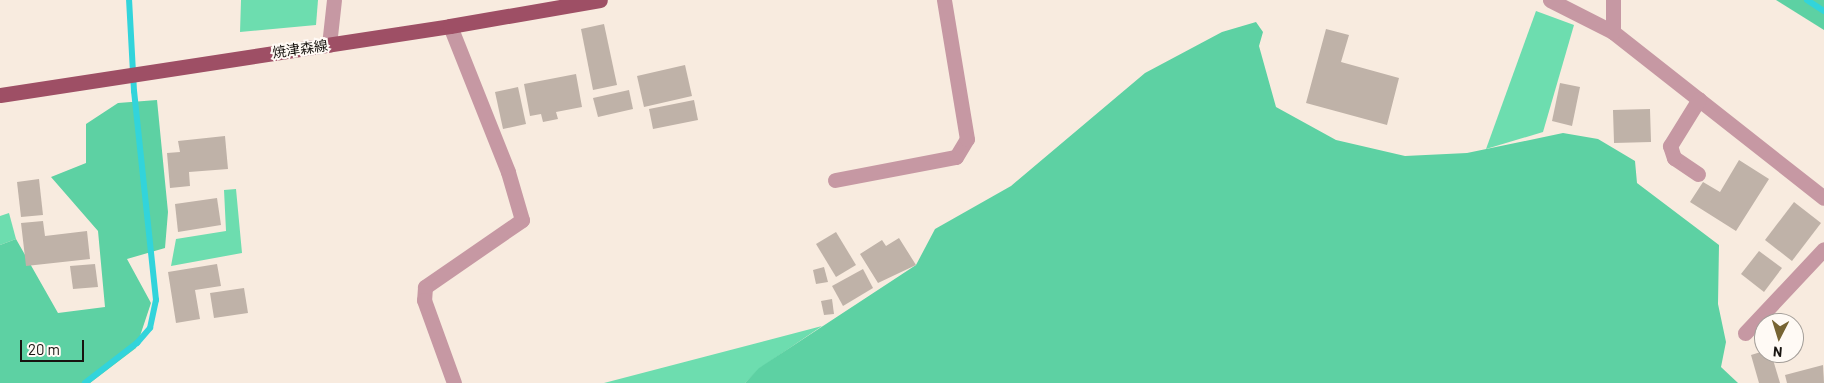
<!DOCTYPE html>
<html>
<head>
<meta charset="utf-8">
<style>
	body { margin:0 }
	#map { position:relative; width:1824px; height:383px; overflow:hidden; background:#f8ebdf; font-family:Barlow,"Noto Sans JP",sans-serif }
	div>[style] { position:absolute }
	.green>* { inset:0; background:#6dddaf }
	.forest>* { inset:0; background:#5dd1a3 }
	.stream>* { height:6px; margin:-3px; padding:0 3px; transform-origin:3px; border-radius:3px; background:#32d4db }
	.building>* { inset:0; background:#bfb2a8 }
	.street>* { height:15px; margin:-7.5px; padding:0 7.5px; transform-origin:7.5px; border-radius:7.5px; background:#c698a3 }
	.primary>* { height:15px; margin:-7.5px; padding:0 7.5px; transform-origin:7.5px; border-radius:7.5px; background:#9e4f65 }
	span { translate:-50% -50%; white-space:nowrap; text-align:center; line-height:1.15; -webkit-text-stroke:4px #fffaf5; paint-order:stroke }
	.street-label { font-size:14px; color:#181410 }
	.north { position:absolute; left:1754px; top:313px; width:50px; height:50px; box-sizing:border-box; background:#fffaf5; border:1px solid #a39e99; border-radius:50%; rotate:185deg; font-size:14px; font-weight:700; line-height:20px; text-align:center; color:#181410 }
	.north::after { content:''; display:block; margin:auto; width:18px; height:22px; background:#776433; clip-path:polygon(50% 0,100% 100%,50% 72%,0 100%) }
	.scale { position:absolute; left:20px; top:340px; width:64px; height:22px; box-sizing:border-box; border:2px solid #181410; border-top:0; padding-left:6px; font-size:15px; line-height:18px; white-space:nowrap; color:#181410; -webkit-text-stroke:4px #fffaf5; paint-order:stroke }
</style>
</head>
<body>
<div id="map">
	<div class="green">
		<div style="clip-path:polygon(241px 0,318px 0,316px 25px,240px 32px)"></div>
		<div style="clip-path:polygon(1536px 11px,1574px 25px,1543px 132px,1486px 149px)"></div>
		<div style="clip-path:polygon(236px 189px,242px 253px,171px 266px,176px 239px,226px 231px,224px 190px)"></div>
		<div style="clip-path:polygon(9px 213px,16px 239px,0 245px,0 216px)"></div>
		<div style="clip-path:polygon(822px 326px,760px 368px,745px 383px,604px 383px)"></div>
	</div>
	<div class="forest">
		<div style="clip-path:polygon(1776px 0,1824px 0,1824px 30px)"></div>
		<div style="clip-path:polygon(1256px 22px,1263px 32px,1259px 46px,1276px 107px,1336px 140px,1405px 156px,1467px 153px,1563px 133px,1598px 139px,1635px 161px,1637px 183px,1719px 245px,1718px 304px,1726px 342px,1721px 367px,1738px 383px,745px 383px,759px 368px,916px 265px,935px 229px,1011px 186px,1145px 73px,1222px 32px)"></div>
		<div style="clip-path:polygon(157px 100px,168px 212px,165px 248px,127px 259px,151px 303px,136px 348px,90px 383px,0 383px,0 245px,16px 239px,58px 313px,105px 307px,98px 231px,51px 177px,86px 163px,86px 124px,118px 103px)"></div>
	</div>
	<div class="stream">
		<div style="left:1807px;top:0;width:20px;rotate:33deg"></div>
		<div style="left:85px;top:383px;width:66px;rotate:-37.6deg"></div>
		<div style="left:137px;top:343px;width:20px;rotate:-49deg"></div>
		<div style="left:150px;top:328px;width:29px;rotate:-78deg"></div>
		<div style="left:156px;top:300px;width:210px;rotate:-96deg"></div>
		<div style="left:134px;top:91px;width:91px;rotate:-93.1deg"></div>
	</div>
	<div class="building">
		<div style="clip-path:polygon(604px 24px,617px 85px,593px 90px,581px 29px)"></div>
		<div style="clip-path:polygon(1326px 29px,1349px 35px,1341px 62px,1399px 78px,1387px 125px,1306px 103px)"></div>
		<div style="clip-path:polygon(685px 65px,692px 96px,644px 107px,637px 76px)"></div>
		<div style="clip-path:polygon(576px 74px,582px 107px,556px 112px,558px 119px,543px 122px,541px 114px,530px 116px,524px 84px)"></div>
		<div style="clip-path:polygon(1560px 83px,1580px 87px,1572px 126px,1552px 121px)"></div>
		<div style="clip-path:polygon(518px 87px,526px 124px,503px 129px,495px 92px)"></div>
		<div style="clip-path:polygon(629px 90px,633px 109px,598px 117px,593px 98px)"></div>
		<div style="clip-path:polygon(694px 100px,698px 120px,653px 129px,649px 109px)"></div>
		<div style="clip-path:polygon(1650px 109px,1651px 142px,1614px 143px,1613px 110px)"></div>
		<div style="clip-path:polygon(225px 136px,228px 169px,189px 172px,190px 186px,170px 188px,167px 153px,180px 152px,178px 141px)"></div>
		<div style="clip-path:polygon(1739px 160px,1769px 179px,1736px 231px,1690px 202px,1703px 182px,1720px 192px)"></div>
		<div style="clip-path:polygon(39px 179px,43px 215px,21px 217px,17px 182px)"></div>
		<div style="clip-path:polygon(217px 198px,221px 225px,178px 232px,175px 204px)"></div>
		<div style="clip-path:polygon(1794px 202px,1821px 223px,1792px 261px,1765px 240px)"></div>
		<div style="clip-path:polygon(43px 221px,45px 236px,87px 231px,90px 259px,26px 266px,21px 223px)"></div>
		<div style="clip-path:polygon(836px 232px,856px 265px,836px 277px,816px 244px)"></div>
		<div style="clip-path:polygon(899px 238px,916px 265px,878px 283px,860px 254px,882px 240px,886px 246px)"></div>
		<div style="clip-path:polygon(1759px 251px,1782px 268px,1764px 292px,1741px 274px)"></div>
		<div style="clip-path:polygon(95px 264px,98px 287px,73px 289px,70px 266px)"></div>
		<div style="clip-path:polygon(217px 264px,221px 286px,195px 290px,200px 319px,176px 323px,168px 272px)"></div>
		<div style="clip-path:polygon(824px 267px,828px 282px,816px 284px,813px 270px)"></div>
		<div style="clip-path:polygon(863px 269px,873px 288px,843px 306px,832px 286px)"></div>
		<div style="clip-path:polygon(244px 288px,248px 313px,214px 318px,210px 293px)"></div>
		<div style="clip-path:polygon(832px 299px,834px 314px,824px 315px,821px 301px)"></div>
		<div style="clip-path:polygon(1764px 351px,1771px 353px,1780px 383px,1759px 383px,1751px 355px)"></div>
		<div style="clip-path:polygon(1823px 365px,1824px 383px,1787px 383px,1785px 375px)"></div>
	</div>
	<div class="street">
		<div style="left:1550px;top:0;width:71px;rotate:26.9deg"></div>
		<div style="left:1613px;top:32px;width:268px;rotate:38.2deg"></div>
		<div style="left:450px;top:26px;width:157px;rotate:68.3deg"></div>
		<div style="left:508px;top:172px;width:50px;rotate:73.7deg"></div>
		<div style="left:522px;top:220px;width:118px;rotate:145.4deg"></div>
		<div style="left:425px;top:287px;width:13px;rotate:94deg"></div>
		<div style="left:424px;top:300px;width:88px;rotate:70.1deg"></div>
		<div style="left:1613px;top:32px;width:32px;rotate:-90deg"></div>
		<div style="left:329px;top:45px;width:45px;rotate:-83.7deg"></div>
		<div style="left:1698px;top:174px;width:29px;rotate:-146deg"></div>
		<div style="left:1674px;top:158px;width:13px;rotate:-108deg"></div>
		<div style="left:1670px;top:146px;width:55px;rotate:-58.3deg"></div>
		<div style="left:835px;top:180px;width:123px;rotate:-10.8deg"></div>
		<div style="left:956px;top:157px;width:21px;rotate:-59deg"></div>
		<div style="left:967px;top:139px;width:141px;rotate:-99.4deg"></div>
		<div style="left:1745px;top:333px;width:115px;rotate:-46.8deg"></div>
	</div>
	<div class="primary">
		<div style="left:0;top:95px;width:455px;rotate:-8.7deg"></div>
		<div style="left:450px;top:26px;width:152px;rotate:-9.8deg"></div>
	</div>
	<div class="street-label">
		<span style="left:300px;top:49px;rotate:-8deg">焼津森線</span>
	</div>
	<div class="north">N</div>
	<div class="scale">20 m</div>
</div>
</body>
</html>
